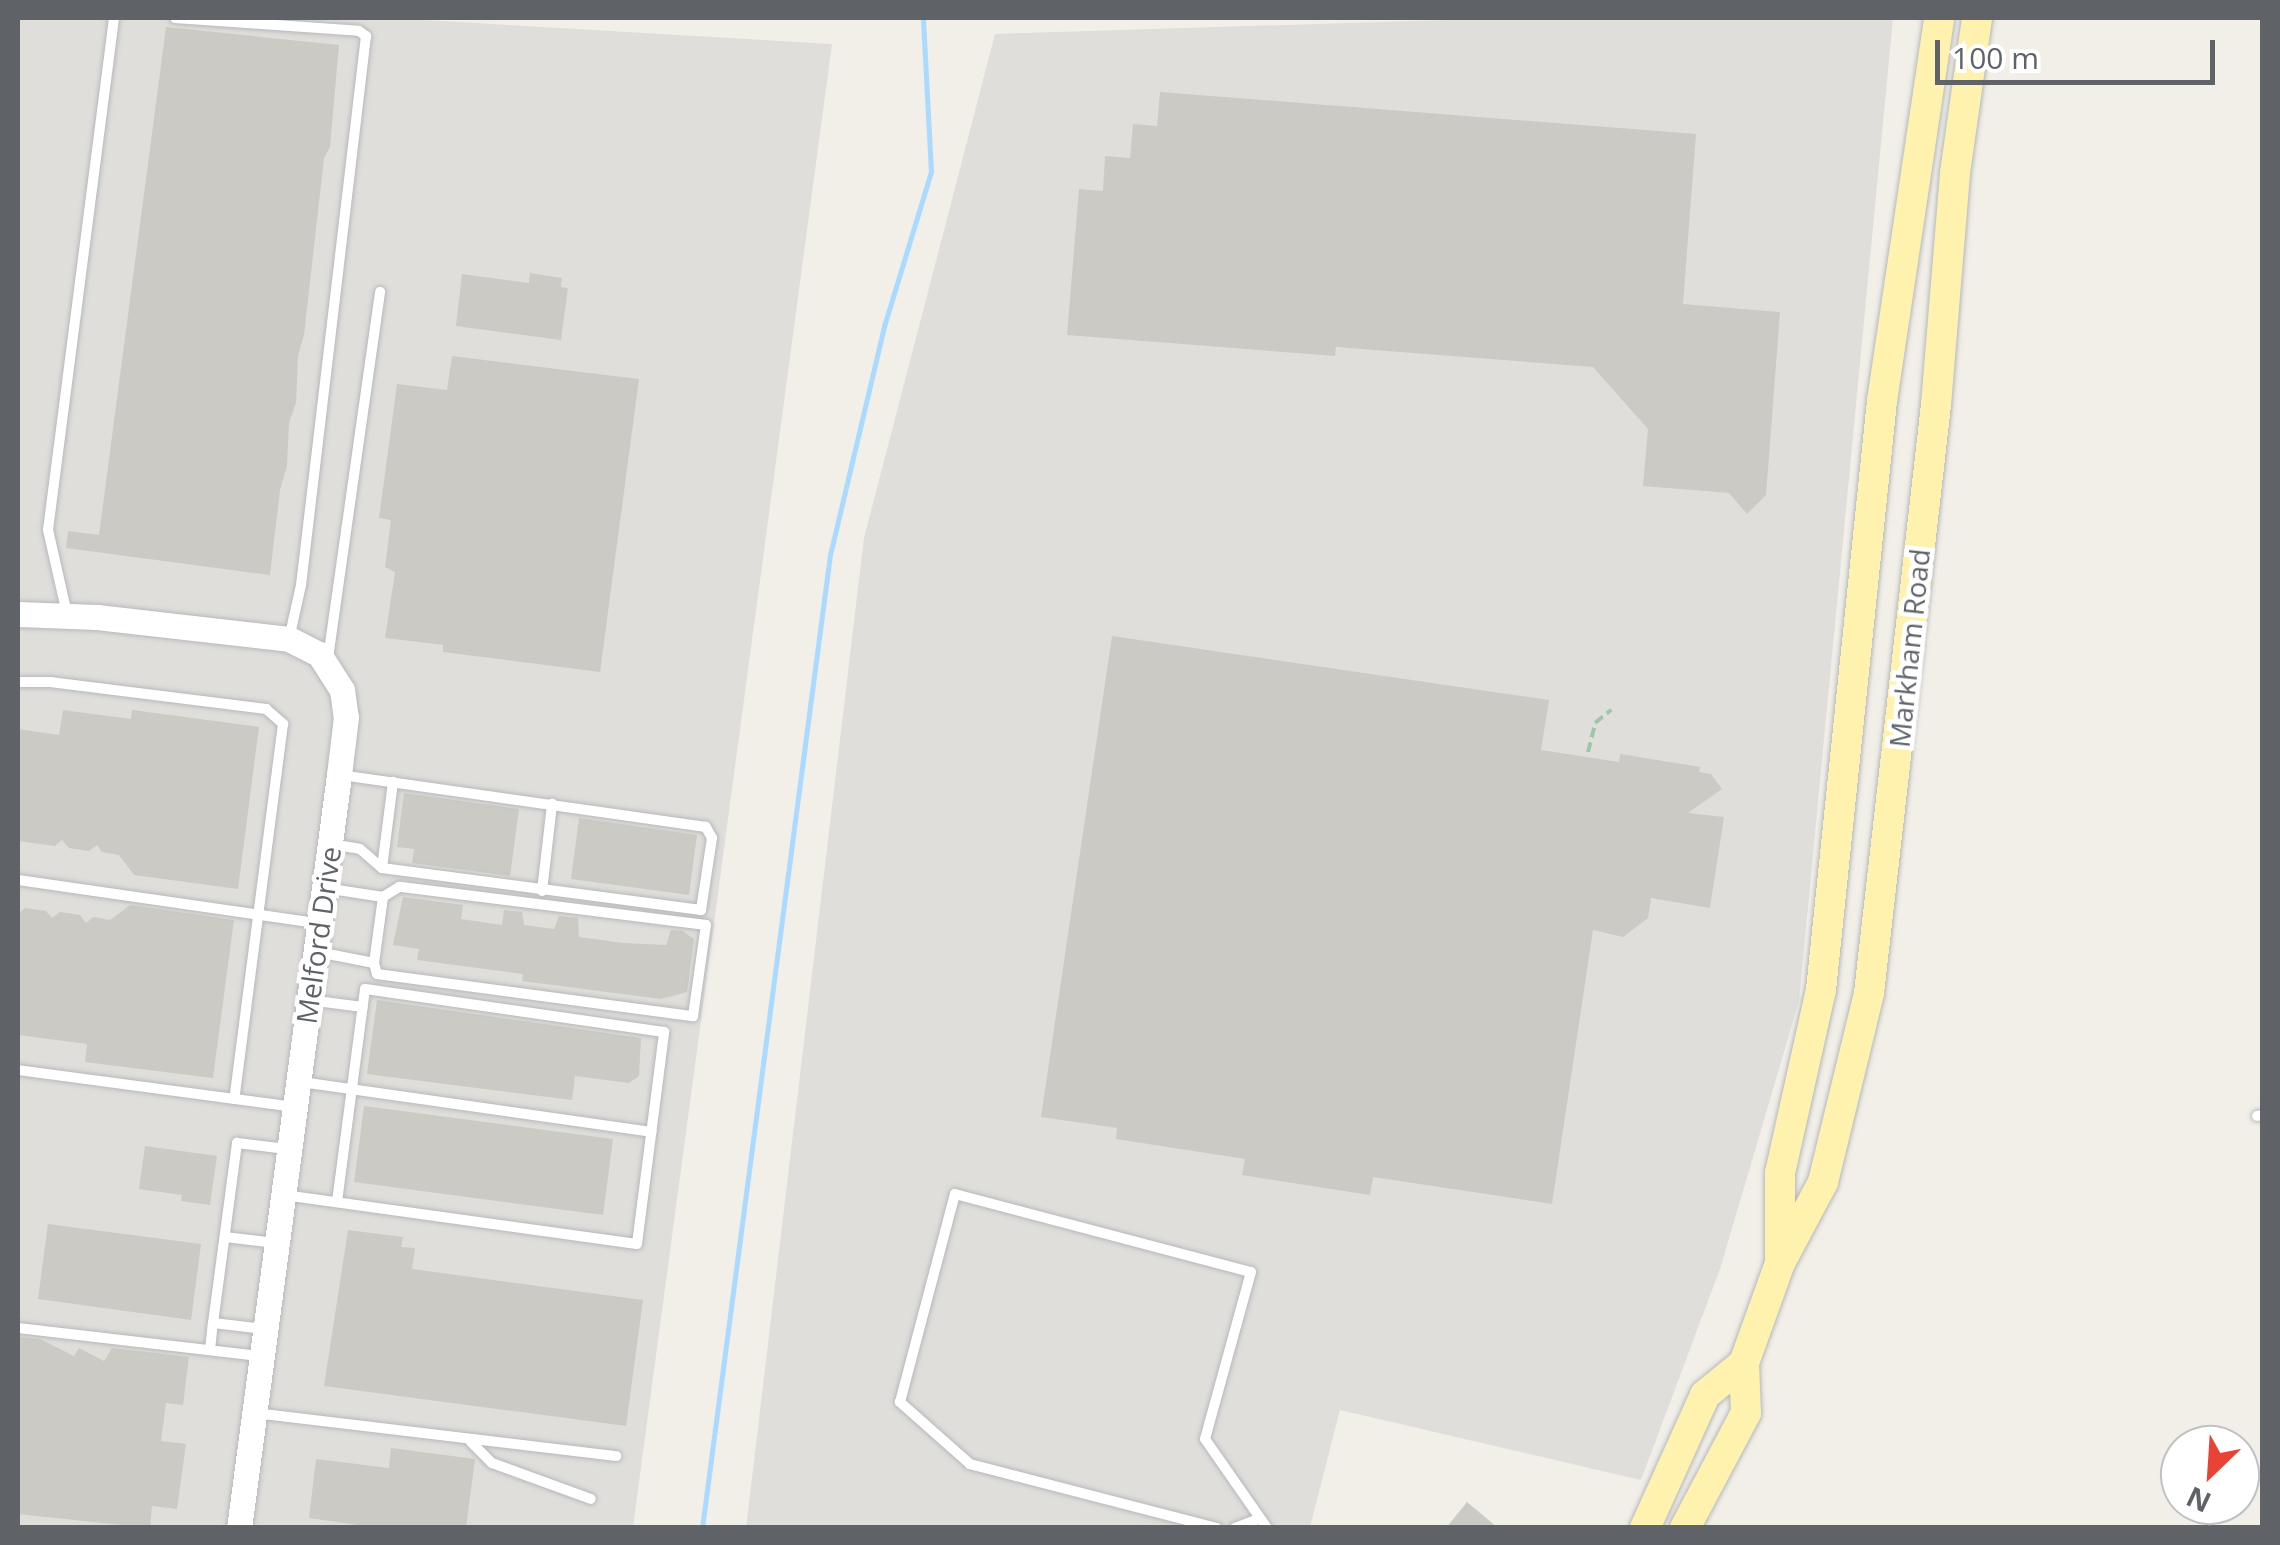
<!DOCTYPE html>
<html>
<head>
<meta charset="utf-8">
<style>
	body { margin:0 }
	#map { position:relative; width:2280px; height:1545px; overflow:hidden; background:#f1efe8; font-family:"Open Sans",sans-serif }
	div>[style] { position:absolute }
	.industrial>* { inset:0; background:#e0deda }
	.stream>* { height:5px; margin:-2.5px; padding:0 2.5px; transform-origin:2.5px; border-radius:2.5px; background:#aadaff }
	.building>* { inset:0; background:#cccac5 }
	.path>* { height:4px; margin-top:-2px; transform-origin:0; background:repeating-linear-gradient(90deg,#9cc7a9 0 10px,transparent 0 15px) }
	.roads { filter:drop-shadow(0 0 2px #b5b8bc) drop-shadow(0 0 2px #b5b8bc) }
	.service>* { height:10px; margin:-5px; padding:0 5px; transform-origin:5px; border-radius:5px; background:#fff }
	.tertiary>* { height:25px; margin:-12.5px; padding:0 12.5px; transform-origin:12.5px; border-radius:12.5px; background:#fff }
	.primary>* { height:30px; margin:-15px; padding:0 15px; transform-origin:15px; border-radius:15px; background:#fff2af }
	span { translate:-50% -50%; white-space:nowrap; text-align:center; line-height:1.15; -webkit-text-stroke:9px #fff; paint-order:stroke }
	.street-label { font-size:28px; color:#5f6368 }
	.frame { position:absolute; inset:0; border:20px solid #5f6368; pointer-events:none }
	.north { position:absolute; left:2160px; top:1425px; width:100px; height:100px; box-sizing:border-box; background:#fff; border:2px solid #bfc1c3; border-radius:50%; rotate:205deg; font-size:28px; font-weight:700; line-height:40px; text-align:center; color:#5f6368 }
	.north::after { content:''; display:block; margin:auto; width:35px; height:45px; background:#ea4335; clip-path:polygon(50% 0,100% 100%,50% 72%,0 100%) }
	.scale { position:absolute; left:1935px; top:40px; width:280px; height:45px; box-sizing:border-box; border:5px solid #5f6368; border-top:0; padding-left:12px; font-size:30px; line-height:35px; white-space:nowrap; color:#5f6368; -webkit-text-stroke:8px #fff; paint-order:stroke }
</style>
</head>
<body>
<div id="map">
	<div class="industrial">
		<div style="clip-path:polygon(18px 18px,389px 18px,832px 44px,633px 1527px,18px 1527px)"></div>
		<div style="clip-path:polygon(1508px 18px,1893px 18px,1799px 1001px,1720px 1269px,1641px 1480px,1340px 1410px,1310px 1527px,746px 1528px,864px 538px,995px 34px)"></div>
	</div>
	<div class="stream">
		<div style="left:702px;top:1528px;width:981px;rotate:-82.51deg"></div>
		<div style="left:830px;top:555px;width:238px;rotate:-76.7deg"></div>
		<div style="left:885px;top:323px;width:158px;rotate:-73.1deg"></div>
		<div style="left:931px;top:172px;width:154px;rotate:-93deg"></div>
	</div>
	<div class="building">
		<div style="clip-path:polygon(166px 27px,339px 45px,330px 147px,324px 158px,304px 335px,298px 356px,296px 403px,289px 423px,287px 466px,280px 490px,270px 575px,66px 548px,68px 531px,99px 535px)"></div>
		<div style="clip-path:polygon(1160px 92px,1696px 134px,1683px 304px,1780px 312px,1766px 495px,1747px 514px,1729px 493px,1643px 486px,1648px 429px,1593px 367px,1336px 347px,1335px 356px,1067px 335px,1079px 189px,1103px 191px,1105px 156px,1130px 158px,1133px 124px,1157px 126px)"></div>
		<div style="clip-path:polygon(530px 273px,562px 278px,561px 287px,568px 288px,561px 340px,456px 326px,462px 274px,529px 283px)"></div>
		<div style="clip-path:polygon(452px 356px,639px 379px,600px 672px,443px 652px,443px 645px,385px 638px,395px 572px,385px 567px,391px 520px,379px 518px,397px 384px,447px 390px)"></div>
		<div style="clip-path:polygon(1112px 636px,1549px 700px,1541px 750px,1619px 762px,1620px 754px,1700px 767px,1699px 772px,1711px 774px,1722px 789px,1688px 813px,1724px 817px,1710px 908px,1651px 898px,1648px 918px,1623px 937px,1593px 930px,1552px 1204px,1373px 1177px,1370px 1195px,1242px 1175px,1245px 1159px,1116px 1139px,1117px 1128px,1041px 1117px)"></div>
		<div style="clip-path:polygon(63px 710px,131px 719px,132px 710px,259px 727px,238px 889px,134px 875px,119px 855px,102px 852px,97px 845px,89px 851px,69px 848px,62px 840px,55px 846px,18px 841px,18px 729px,59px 735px)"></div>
		<div style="clip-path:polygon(404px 793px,519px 809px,510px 876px,412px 863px,414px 849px,397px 847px)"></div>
		<div style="clip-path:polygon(579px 818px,697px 835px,689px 895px,571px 879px)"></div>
		<div style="clip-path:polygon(403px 897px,463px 905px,461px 919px,502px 925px,504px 910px,522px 912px,524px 925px,554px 929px,559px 916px,578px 918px,579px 937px,623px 943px,666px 945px,671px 930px,683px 931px,694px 939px,687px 992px,661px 999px,522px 981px,523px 974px,417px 960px,419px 949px,393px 945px)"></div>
		<div style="clip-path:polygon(130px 905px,234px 920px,213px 1078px,85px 1062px,87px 1044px,18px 1035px,18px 914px,25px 908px,46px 911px,52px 918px,60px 912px,80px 915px,86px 923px,93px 917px,110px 920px)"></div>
		<div style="clip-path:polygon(377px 1000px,641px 1038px,639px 1076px,629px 1083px,575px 1076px,572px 1100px,367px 1074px)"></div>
		<div style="clip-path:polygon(364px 1106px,613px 1139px,603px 1215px,354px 1182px)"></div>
		<div style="clip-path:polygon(145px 1146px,217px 1156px,210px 1205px,181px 1201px,182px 1195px,139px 1189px)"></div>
		<div style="clip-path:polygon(48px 1224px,201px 1244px,191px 1320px,38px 1299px)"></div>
		<div style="clip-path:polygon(348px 1230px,403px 1237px,401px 1247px,415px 1248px,412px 1269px,643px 1300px,626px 1426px,324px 1386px)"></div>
		<div style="clip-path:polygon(18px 1337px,40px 1339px,74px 1356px,79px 1348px,104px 1361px,112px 1348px,189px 1357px,183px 1405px,166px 1403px,161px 1441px,186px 1444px,177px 1509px,152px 1506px,150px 1528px,18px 1514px)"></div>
		<div style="clip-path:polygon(391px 1448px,475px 1459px,466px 1528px,379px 1528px,309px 1518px,316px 1459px,389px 1468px)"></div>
		<div style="clip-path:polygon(1467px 1502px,1498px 1528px,1446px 1528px)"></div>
	</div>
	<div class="path">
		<div style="left:1588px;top:752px;width:30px;rotate:-76deg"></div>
		<div style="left:1595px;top:723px;width:21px;rotate:-39deg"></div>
	</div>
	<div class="roads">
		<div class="service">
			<div style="left:175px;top:18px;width:184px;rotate:4deg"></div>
			<div style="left:359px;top:31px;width:9px;rotate:36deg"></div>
			<div style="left:366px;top:36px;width:553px;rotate:96.75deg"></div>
			<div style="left:301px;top:585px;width:55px;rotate:102.5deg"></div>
			<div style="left:67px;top:614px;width:86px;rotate:-102.7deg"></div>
			<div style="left:48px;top:530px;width:516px;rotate:-82.65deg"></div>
			<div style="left:328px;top:658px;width:370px;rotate:-81.9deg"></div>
			<div style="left:18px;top:682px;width:32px"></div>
			<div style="left:50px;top:682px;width:218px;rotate:7.1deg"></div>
			<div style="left:266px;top:709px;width:23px;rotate:41deg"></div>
			<div style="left:283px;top:724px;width:378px;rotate:97.4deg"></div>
			<div style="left:330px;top:844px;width:30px;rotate:9deg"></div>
			<div style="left:360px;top:849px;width:29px;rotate:41deg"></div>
			<div style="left:382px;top:868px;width:322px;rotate:7.5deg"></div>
			<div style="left:701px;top:910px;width:73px;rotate:-81.3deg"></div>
			<div style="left:712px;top:838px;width:13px;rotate:-119deg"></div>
			<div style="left:706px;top:827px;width:370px;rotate:-171.9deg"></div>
			<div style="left:382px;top:868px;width:87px;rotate:-82.7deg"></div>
			<div style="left:18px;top:880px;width:303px;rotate:8.2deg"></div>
			<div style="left:542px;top:891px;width:88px;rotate:-83.4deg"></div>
			<div style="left:318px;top:952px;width:57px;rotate:11.1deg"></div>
			<div style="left:374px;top:963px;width:67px;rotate:-82.2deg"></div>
			<div style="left:383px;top:897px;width:59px;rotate:-171.2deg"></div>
			<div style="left:374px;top:963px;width:11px;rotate:75deg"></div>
			<div style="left:377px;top:974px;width:319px;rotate:7.6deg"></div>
			<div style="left:693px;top:1016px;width:92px;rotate:-81.9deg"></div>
			<div style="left:706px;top:925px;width:309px;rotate:-172.9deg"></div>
			<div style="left:399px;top:887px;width:19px;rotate:148deg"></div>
			<div style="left:309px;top:1000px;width:54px;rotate:7.4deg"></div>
			<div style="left:18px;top:1070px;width:278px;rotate:7.6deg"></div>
			<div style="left:301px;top:1082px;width:354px;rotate:8.1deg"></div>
			<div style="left:2257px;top:1116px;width:5px;rotate:-11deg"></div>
			<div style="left:284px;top:1195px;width:356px;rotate:7.9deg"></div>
			<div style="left:637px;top:1244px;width:214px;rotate:-82.7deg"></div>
			<div style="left:664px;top:1032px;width:302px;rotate:-171.8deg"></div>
			<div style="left:365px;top:989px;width:215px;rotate:97.5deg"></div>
			<div style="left:225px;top:1237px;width:51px;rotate:6.7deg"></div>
			<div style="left:18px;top:1328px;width:245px;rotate:6.6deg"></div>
			<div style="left:264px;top:1329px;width:51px;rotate:-173.3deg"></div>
			<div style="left:213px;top:1323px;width:182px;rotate:-82.4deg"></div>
			<div style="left:237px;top:1143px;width:50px;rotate:6.8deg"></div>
			<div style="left:210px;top:1350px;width:27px;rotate:-84deg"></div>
			<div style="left:255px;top:1413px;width:364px;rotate:6.8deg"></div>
			<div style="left:471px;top:1442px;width:30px;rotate:45deg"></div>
			<div style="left:492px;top:1463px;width:105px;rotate:20deg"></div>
			<div style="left:1217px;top:1528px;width:255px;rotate:-165.5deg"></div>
			<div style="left:970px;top:1464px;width:94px;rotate:-138.5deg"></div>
			<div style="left:900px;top:1402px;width:215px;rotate:-75.2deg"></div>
			<div style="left:955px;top:1194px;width:306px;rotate:14.8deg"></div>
			<div style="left:1251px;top:1272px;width:173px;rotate:105.4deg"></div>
			<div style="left:1205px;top:1439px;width:108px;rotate:55.1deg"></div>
			<div style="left:1235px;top:1528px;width:26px;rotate:-21deg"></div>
		</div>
		<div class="tertiary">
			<div style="left:18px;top:614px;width:79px;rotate:2.2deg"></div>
			<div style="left:97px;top:617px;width:193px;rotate:6.5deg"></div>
			<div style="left:289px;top:639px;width:34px;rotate:27deg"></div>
			<div style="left:319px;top:654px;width:43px;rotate:57.4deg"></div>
			<div style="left:342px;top:690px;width:27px;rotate:82deg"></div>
			<div style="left:346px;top:717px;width:58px;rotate:96.9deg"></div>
			<div style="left:339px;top:775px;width:760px;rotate:97.56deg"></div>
		</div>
		<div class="primary">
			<div style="left:1780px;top:1258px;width:85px;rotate:-90deg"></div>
			<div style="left:1780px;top:1173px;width:188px;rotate:-77.4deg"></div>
			<div style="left:1821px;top:990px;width:592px;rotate:-84.09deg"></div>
			<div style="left:1882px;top:401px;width:387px;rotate:-81.5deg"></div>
			<div style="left:1645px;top:1528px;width:146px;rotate:-65.7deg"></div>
			<div style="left:1705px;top:1395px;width:50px;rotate:-39.4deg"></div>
			<div style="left:1685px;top:1528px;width:130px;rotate:-62.1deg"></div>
			<div style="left:1746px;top:1413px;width:50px;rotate:-92.3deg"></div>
			<div style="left:1744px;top:1363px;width:106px;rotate:-70.2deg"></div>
			<div style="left:1780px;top:1263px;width:92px;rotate:-62deg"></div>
			<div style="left:1823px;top:1182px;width:195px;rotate:-76.3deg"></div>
			<div style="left:1869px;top:993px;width:592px;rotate:-83.5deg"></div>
			<div style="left:1936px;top:405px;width:233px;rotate:-85.3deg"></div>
			<div style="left:1955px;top:173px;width:157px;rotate:-81.9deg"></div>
		</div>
	</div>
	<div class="street-label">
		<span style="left:1909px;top:648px;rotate:-84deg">Markham Road</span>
		<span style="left:318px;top:935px;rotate:-82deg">Melford Drive</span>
	</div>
	<div class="frame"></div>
	<div class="north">N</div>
	<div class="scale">100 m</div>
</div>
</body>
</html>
